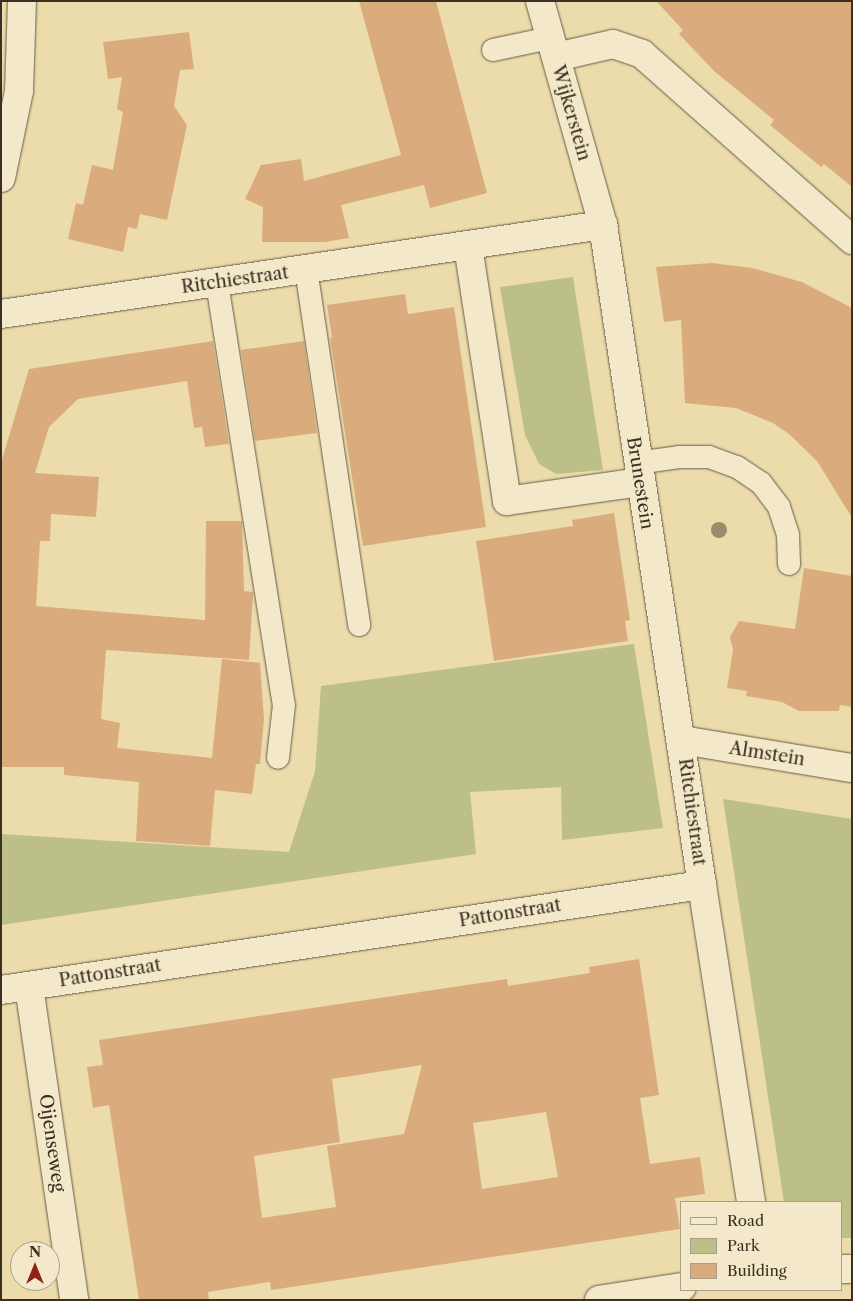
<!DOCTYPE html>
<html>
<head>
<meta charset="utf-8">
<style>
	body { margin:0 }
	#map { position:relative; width:853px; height:1301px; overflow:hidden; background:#ecdcac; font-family:"Libre Caslon Text",serif }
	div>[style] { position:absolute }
	.green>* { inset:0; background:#bcbf87 }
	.building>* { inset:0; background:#daac7d }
	.roads { filter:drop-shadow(0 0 1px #675b46) drop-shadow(0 0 1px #675b46) }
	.lane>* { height:22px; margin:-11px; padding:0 11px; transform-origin:11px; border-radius:11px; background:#f3e8c9 }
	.street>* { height:28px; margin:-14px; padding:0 14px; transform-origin:14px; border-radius:14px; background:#f3e8c9 }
	.trees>* { width:16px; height:16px; margin:-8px; border-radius:50%; background:#998d6c }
	span { translate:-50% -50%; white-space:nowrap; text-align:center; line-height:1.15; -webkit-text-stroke:4px #f3e8c9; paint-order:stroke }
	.street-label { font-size:18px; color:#3b3024 }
	.frame { position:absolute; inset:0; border:2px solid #3b3024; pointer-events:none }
	.legend { position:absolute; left:680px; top:1201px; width:162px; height:90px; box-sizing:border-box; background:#f3e8c9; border:1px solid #a99e87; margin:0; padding:6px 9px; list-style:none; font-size:15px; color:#3b3024 }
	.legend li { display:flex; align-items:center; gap:10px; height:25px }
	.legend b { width:25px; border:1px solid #a99e87 }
	.north { position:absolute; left:10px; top:1241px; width:50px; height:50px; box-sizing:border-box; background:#f3e8c9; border:1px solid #a99e87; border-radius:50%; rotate:0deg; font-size:14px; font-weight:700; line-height:20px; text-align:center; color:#3b3024 }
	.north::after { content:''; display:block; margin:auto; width:18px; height:22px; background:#8f2418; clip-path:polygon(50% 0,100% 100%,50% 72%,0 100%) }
</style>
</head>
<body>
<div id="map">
	<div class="green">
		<div style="clip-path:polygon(573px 277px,603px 470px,556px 474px,539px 464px,525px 435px,500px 287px)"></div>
		<div style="clip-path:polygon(634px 644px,663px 828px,562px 840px,561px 787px,470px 792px,476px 854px,1px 925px,1px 834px,289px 852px,315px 771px,321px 686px)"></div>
		<div style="clip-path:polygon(723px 799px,852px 819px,852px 1238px,842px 1238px,842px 1202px,784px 1202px)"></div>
	</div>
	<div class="building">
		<div style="clip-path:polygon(359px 1px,436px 1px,487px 193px,430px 208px,424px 185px,341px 205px,349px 238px,325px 242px,262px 242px,263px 207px,245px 199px,261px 165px,301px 159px,304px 181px,401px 155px)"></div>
		<div style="clip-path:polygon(656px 1px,852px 1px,852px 187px,824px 164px,821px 167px,770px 125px,774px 120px,714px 71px,679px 34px,683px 30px)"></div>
		<div style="clip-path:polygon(189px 32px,194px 69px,180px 70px,174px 106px,187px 125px,167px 220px,140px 214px,137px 229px,128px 227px,123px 252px,68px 239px,76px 203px,83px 205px,92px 165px,113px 170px,123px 112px,117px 109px,122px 77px,108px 79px,103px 42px)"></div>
		<div style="clip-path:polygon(712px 263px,752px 268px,802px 282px,852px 308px,852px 518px,817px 461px,789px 434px,773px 423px,736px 408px,685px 403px,681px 320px,664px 322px,656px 267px)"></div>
		<div style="clip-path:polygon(405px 294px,408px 314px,454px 307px,486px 527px,363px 546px,330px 338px,332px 338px,327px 305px)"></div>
		<div style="clip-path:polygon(213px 341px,229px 444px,205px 447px,202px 427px,194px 428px,187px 381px,78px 399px,49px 427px,35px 473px,99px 477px,96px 517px,51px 514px,50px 541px,40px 541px,36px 606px,205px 620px,206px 521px,242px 521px,244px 591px,253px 592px,253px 595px,249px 660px,106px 650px,101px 719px,120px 723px,117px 748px,212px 758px,222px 659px,260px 663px,264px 719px,260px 764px,256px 764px,252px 794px,215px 790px,210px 846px,136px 841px,139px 782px,64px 775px,64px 767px,1px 767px,1px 463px,29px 369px)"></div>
		<div style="clip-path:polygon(304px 341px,317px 433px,255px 441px,241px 350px)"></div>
		<div style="clip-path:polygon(614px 513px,630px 620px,625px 621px,628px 641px,494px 661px,476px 541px,573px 526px,572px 520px)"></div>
		<div style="clip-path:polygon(804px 568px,852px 576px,852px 707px,840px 705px,839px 711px,799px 711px,782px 702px,746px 696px,747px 691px,727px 688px,733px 650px,730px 637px,739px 621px,795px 629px)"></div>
		<div style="clip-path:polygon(evenodd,639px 959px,659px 1095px,640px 1098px,650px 1164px,700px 1157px,705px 1194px,675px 1198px,680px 1229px,271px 1290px,270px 1282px,208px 1292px,209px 1300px,139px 1300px,109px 1105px,93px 1108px,87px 1067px,103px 1065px,99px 1040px,507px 979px,508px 986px,590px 973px,589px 967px,639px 959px,422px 1065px,404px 1134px,327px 1146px,336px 1207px,262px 1218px,254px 1156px,340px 1142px,332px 1079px,422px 1065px,639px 959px,546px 1112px,558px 1177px,482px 1189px,473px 1123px,546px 1112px)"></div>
	</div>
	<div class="roads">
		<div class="lane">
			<div style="left:493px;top:50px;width:58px;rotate:-11.9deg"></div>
			<div style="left:306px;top:269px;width:360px;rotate:81.5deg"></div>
			<div style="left:217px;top:283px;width:427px;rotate:81deg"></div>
			<div style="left:284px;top:705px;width:53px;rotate:96.5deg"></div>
			<div style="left:637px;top:463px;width:42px;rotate:-8.1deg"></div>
			<div style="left:679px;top:457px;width:30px"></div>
			<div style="left:709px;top:457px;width:30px;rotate:20deg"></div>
			<div style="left:737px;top:467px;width:29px;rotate:34deg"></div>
			<div style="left:761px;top:483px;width:30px;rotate:53deg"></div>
			<div style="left:779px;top:507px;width:29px;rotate:72deg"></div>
			<div style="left:788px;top:535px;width:29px;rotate:88deg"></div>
		</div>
		<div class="street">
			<div style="left:540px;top:1px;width:233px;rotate:74.3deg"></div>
			<div style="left:603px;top:225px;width:667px;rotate:81.47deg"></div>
			<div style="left:556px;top:57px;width:58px;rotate:-12.8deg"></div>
			<div style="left:613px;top:44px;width:31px;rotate:19deg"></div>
			<div style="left:642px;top:54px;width:281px;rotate:41.5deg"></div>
			<div style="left:1px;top:178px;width:89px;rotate:-78.3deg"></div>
			<div style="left:19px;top:91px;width:90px;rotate:-88.1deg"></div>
			<div style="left:468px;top:246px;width:258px;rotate:81.3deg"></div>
			<div style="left:507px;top:501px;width:134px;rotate:-8.1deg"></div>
			<div style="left:1px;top:314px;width:609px;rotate:-8.41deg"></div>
			<div style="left:682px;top:740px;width:172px;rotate:9.4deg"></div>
			<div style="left:29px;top:986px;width:317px;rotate:81.8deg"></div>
			<div style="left:1px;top:990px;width:709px;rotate:-8.52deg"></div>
			<div style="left:702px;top:885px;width:321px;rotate:81.2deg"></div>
			<div style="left:842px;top:1269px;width:10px"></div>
			<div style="left:599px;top:1300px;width:84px;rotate:-8.9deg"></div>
		</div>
	</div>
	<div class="trees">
		<div style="left:719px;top:530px"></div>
	</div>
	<div class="street-label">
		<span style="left:571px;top:113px;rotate:74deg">Wijkerstein</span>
		<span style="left:235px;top:280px;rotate:-8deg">Ritchiestraat</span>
		<span style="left:640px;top:483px;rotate:81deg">Brunestein</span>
		<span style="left:767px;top:754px;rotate:9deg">Almstein</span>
		<span style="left:692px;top:812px;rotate:82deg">Ritchiestraat</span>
		<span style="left:510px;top:913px;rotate:-9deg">Pattonstraat</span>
		<span style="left:110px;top:973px;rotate:-9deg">Pattonstraat</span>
		<span style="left:52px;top:1143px;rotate:82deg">Oijenseweg</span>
	</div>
	<div class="frame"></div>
	<ul class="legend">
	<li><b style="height:6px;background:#f3e8c9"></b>Road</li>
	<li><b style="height:14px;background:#bcbf87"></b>Park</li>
	<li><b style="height:14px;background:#daac7d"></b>Building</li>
	</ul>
	<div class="north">N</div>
</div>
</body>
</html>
